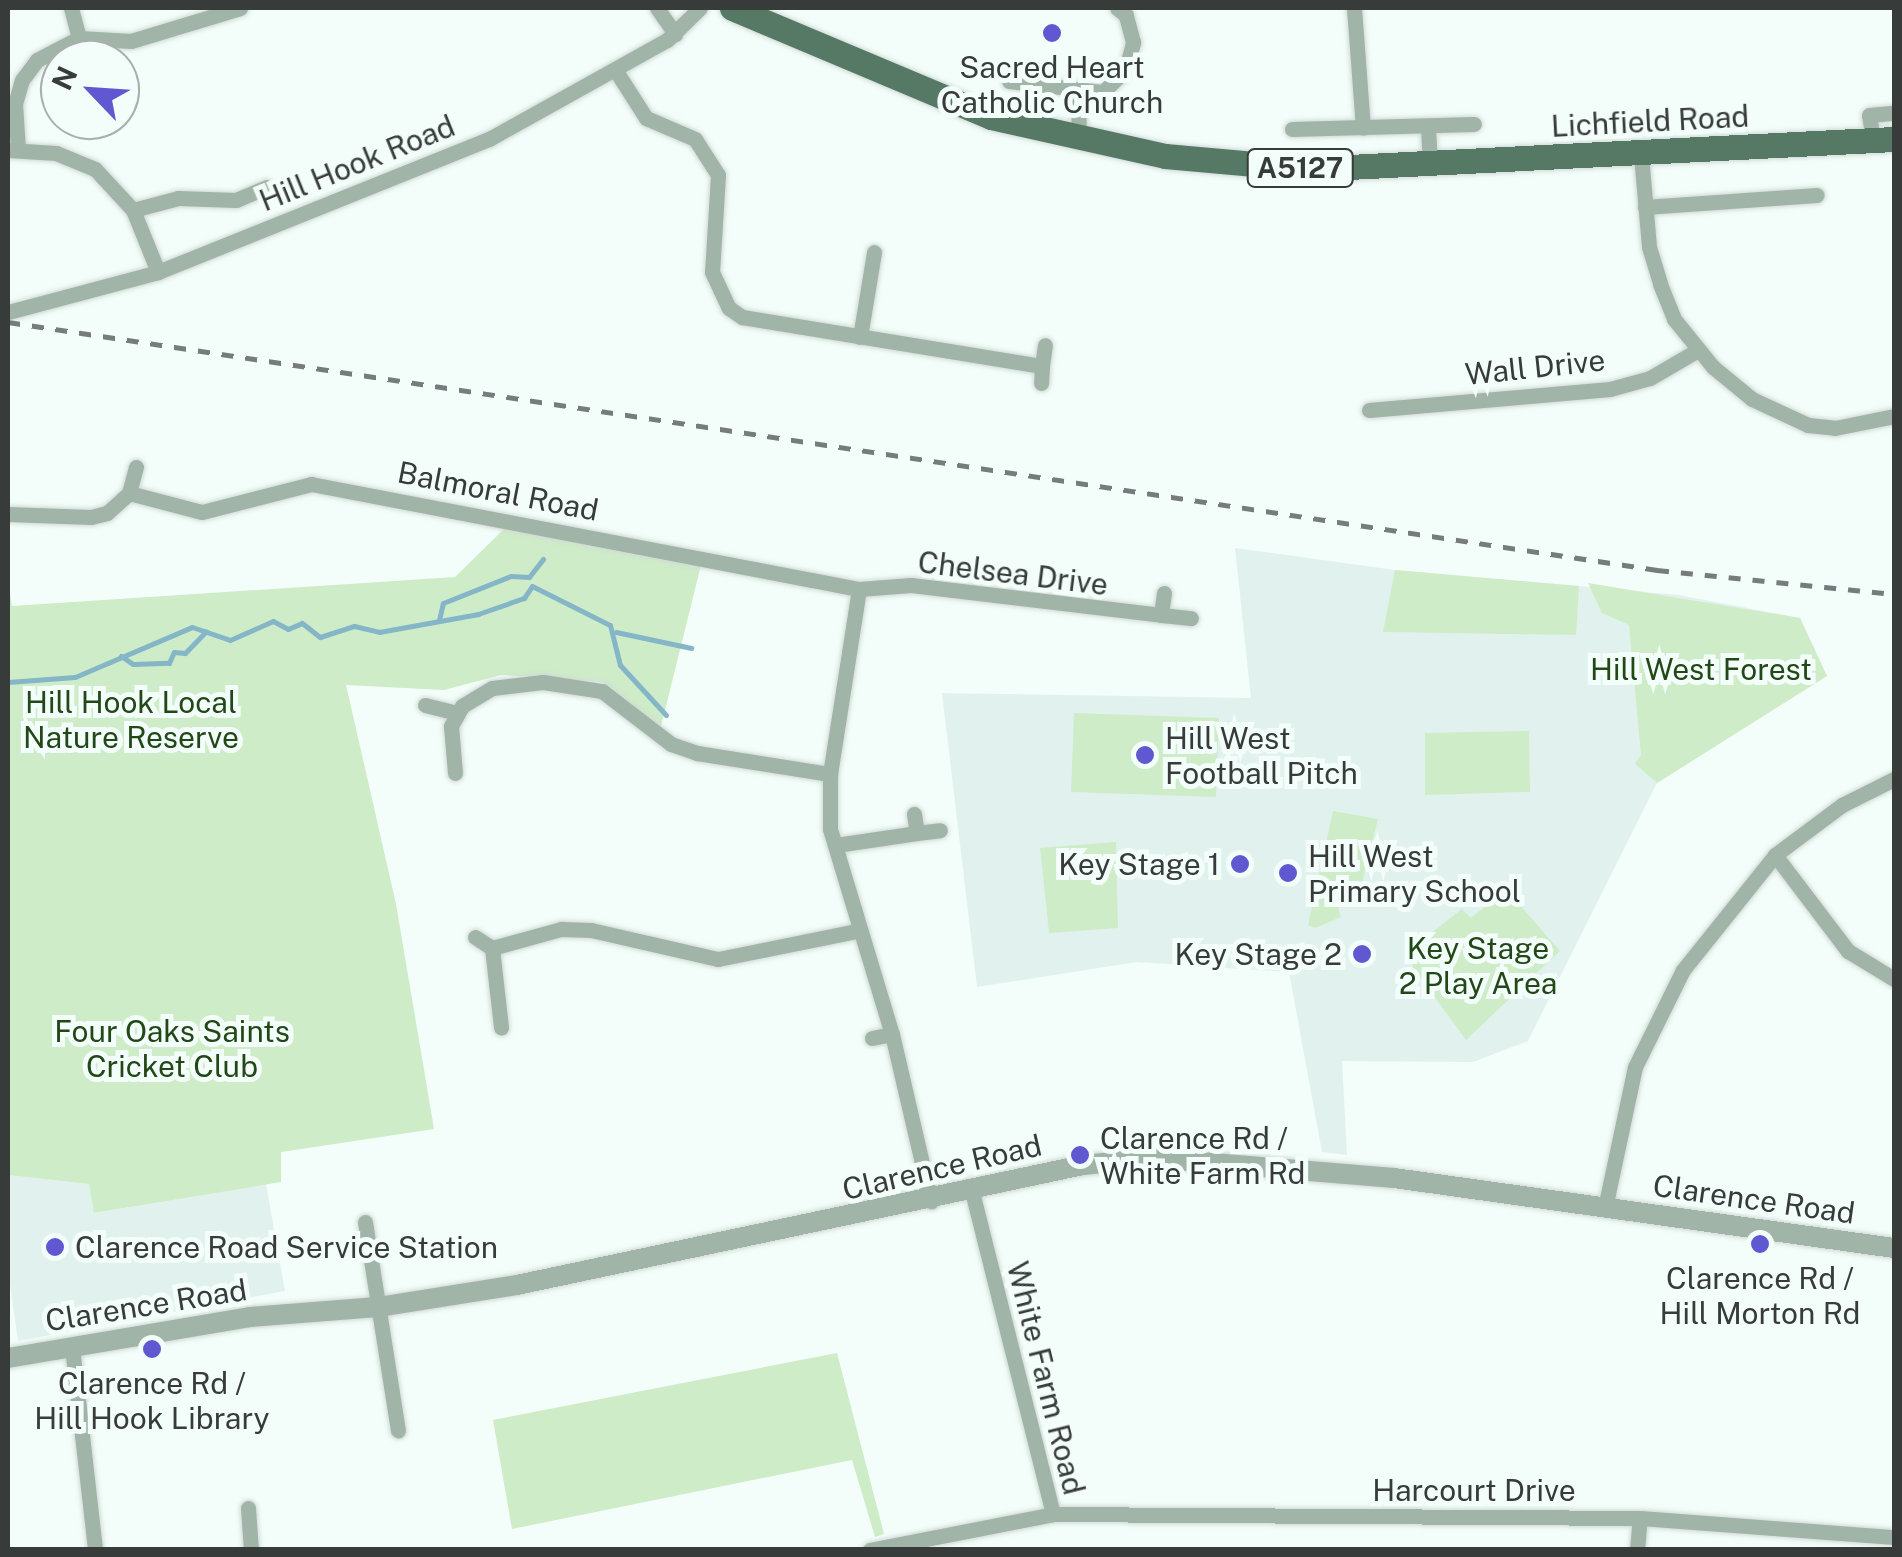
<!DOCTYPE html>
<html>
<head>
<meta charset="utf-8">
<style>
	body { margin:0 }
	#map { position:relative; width:1902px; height:1557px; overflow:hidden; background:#f3fdfa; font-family:"Public Sans",sans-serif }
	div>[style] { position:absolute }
	.built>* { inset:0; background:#e1f2ee }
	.green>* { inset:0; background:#ceecc7 }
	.stream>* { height:5px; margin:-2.5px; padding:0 2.5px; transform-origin:2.5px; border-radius:2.5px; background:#84b6c7 }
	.roads { filter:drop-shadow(0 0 2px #d1dad7) drop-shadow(0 0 2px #d1dad7) }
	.minor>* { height:15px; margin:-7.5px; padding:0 7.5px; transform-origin:7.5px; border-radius:7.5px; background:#a1b4a8 }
	.tertiary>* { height:20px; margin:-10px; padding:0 10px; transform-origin:10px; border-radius:10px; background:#a1b4a8 }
	.primary>* { height:25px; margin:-12.5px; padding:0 12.5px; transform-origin:12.5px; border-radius:12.5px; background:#567965 }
	.rail>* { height:5px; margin-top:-2.5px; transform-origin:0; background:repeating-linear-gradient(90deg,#767c7b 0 12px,transparent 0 24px) }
	.dots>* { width:28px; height:28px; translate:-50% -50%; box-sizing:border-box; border:5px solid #f3fdfa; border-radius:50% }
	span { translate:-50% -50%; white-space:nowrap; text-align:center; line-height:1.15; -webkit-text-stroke:10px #f3fdfa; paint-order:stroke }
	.shield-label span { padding:2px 8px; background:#f3fdfa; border:2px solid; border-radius:8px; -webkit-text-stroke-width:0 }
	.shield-label { font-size:28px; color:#373b3a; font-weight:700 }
	.poi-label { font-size:30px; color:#373b3a }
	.left { translate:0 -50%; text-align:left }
	.right { translate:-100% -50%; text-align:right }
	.street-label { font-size:30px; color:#373b3a }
	.park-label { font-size:30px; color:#224817 }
	.frame { position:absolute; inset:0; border:10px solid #373b3a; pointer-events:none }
	.north { position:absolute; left:40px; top:40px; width:100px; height:100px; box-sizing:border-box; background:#f3fdfa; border:2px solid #a8afad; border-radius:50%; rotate:295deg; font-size:28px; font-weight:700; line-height:40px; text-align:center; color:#373b3a }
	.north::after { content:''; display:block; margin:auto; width:35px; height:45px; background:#5f58d1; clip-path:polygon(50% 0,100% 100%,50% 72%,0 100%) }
</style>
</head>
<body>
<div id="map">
	<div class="built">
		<div style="clip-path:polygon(1235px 548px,1395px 570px,1679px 595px,1800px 618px,1827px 676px,1657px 783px,1528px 1041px,1473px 1062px,1342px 1061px,1347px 1155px,1322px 1152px,1289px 972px,1137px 962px,977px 987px,942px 693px,1251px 698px)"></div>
		<div style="clip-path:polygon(8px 1175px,89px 1184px,95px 1213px,266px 1184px,285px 1291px,18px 1341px,8px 1270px)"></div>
	</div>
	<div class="green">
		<div style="clip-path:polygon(506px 527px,701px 565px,660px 730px,602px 682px,501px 675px,444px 690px,346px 685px,396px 904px,434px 1129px,281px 1152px,281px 1182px,94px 1213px,89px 1184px,8px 1175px,8px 581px,12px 606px,455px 577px)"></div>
		<div style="clip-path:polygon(1395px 570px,1579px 586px,1576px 635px,1383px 632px)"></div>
		<div style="clip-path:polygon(1588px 583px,1800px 618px,1827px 676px,1657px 783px,1635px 764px,1641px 755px,1629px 625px,1602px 613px)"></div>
		<div style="clip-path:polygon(1074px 713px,1219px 718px,1216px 797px,1071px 792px)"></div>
		<div style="clip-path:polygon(1529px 731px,1530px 792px,1425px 795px,1425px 733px)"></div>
		<div style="clip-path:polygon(1333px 811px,1378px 819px,1358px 899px,1338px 908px,1341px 917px,1315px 928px,1308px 925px)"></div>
		<div style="clip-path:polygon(1116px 842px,1118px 928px,1049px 933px,1040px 848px)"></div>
		<div style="clip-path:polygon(1506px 889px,1560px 951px,1466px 1040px,1412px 966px,1434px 948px,1426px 937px,1462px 909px,1471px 918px)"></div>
		<div style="clip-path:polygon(837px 1353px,884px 1534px,875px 1537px,852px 1460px,512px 1529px,493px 1420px)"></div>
	</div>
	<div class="stream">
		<div style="left:439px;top:620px;width:17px;rotate:-77deg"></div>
		<div style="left:443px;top:603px;width:73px;rotate:-21.7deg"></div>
		<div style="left:511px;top:576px;width:18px;rotate:3deg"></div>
		<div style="left:529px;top:577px;width:23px;rotate:-52deg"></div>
		<div style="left:616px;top:632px;width:77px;rotate:12deg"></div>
		<div style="left:121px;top:656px;width:14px;rotate:34deg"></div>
		<div style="left:133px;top:664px;width:36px;rotate:-2deg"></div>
		<div style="left:169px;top:663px;width:12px;rotate:-66deg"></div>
		<div style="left:174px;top:652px;width:11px;rotate:5deg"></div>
		<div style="left:185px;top:653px;width:30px;rotate:-46deg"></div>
		<div style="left:8px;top:682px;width:67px;rotate:-4.3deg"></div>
		<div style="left:75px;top:677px;width:127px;rotate:-23.1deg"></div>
		<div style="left:192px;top:627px;width:40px;rotate:18.9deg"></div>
		<div style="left:230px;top:640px;width:47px;rotate:-23.8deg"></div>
		<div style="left:273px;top:621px;width:17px;rotate:28deg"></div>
		<div style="left:288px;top:629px;width:15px;rotate:-23deg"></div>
		<div style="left:302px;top:623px;width:23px;rotate:38deg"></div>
		<div style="left:320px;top:637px;width:36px;rotate:-18deg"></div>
		<div style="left:354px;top:626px;width:26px;rotate:13deg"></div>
		<div style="left:379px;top:632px;width:101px;rotate:-10.3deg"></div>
		<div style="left:478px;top:614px;width:49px;rotate:-19.2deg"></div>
		<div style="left:524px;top:598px;width:14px;rotate:-56deg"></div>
		<div style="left:532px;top:586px;width:87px;rotate:26.6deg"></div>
		<div style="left:610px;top:625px;width:41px;rotate:76deg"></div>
		<div style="left:620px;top:665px;width:68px;rotate:47.4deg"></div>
	</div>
	<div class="roads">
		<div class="minor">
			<div style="left:657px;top:8px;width:32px;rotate:55deg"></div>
			<div style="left:1354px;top:8px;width:120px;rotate:85.7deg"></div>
			<div style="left:79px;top:38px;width:52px;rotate:3.3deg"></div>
			<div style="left:131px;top:41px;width:114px;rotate:-16.8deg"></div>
			<div style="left:616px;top:71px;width:56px;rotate:57.4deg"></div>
			<div style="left:646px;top:118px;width:53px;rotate:23.2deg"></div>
			<div style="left:695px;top:139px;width:43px;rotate:57.4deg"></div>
			<div style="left:718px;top:175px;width:97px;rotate:93.5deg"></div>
			<div style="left:712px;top:272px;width:40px;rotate:65deg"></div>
			<div style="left:729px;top:308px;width:16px;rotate:35deg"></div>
			<div style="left:742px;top:317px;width:304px;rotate:9.3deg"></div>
			<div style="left:1042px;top:366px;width:17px;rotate:93deg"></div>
			<div style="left:1009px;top:81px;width:95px;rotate:6.7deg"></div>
			<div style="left:1103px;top:92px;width:33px;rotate:-45deg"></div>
			<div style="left:1126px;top:69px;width:28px;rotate:-75deg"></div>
			<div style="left:1133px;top:42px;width:28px;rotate:-105deg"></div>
			<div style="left:1126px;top:15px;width:11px;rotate:-142deg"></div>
			<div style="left:1078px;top:92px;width:48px;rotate:88.8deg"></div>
			<div style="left:1428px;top:127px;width:38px;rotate:87deg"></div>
			<div style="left:1292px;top:129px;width:182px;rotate:-1.6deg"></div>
			<div style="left:1873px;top:140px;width:25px;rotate:-99deg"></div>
			<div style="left:1869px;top:115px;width:25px;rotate:-5deg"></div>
			<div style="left:18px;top:149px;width:45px;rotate:-93.8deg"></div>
			<div style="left:15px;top:104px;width:25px;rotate:-74deg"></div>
			<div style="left:22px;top:80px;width:25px;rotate:-53deg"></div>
			<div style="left:37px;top:60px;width:47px;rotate:-27.6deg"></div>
			<div style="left:79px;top:38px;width:31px;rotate:-105deg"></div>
			<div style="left:8px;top:150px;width:48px;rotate:3.6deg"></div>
			<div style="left:56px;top:153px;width:42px;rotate:22.3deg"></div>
			<div style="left:95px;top:169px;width:56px;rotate:47.2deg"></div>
			<div style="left:133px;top:210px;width:67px;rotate:68deg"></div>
			<div style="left:1641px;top:155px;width:92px;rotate:85deg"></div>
			<div style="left:1649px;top:247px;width:39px;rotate:73deg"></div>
			<div style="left:1660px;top:284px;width:38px;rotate:68deg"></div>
			<div style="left:1674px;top:319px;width:62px;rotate:50.9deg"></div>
			<div style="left:1713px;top:367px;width:50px;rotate:39.4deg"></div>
			<div style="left:1752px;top:399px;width:62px;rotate:24.9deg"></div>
			<div style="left:1808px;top:425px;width:27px;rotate:6deg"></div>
			<div style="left:1835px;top:428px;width:60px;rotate:-11.5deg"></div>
			<div style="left:1645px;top:207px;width:172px;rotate:-4deg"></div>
			<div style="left:133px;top:210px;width:47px;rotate:-14.9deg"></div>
			<div style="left:178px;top:198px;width:58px;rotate:2deg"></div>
			<div style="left:236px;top:200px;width:33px;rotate:-23deg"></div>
			<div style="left:8px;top:312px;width:155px;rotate:-14.9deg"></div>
			<div style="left:158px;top:272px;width:357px;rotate:-21.9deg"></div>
			<div style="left:489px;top:139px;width:204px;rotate:-29.1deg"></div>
			<div style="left:667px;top:40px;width:46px;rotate:-44.1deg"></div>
			<div style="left:860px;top:337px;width:86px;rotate:-80.6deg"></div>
			<div style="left:1042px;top:366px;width:21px;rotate:-82deg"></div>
			<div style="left:1369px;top:410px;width:242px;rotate:-5deg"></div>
			<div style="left:1610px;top:389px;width:41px;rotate:-15.4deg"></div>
			<div style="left:1650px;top:378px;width:56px;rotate:-30.3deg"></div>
			<div style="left:129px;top:493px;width:27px;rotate:-75deg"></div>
			<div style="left:8px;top:514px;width:83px;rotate:2.1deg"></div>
			<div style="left:91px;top:517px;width:16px;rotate:-14deg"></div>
			<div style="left:107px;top:513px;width:30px;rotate:-42deg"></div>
			<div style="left:129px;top:493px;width:75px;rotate:14.6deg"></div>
			<div style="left:202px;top:512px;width:113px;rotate:-14.4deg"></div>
			<div style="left:311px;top:484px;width:558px;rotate:10.85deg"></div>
			<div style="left:859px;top:589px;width:52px;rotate:-4.4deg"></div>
			<div style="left:911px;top:585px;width:252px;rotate:6.8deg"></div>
			<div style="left:859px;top:589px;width:187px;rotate:98.9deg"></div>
			<div style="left:830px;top:774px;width:55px;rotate:90deg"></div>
			<div style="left:830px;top:829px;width:214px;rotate:73.2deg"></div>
			<div style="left:1164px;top:593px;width:22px;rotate:98deg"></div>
			<div style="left:1161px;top:615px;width:30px;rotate:6deg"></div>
			<div style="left:425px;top:705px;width:32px;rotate:14deg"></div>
			<div style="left:455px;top:773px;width:47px;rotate:-94.9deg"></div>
			<div style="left:451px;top:726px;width:23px;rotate:-61deg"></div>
			<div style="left:462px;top:706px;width:35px;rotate:-31deg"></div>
			<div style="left:492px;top:688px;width:51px;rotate:-6.7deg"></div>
			<div style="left:543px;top:682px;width:60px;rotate:8.7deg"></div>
			<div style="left:602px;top:691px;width:87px;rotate:37.5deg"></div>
			<div style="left:671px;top:744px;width:28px;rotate:19deg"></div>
			<div style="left:697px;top:753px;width:135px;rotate:9deg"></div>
			<div style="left:914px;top:814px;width:19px;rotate:81deg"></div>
			<div style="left:917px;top:833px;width:23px;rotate:-7deg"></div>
			<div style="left:836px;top:845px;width:82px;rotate:-8.4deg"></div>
			<div style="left:1775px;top:855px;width:121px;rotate:52.8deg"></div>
			<div style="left:1848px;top:951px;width:54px;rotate:31.3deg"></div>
			<div style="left:475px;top:937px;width:20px;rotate:33deg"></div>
			<div style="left:492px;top:948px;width:80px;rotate:83.5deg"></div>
			<div style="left:492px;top:948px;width:72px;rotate:-15.4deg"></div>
			<div style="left:561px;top:929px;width:30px;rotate:2deg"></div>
			<div style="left:591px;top:930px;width:130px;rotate:12.9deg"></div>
			<div style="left:718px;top:959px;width:142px;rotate:-11.4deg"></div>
			<div style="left:872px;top:1038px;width:20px;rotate:-11deg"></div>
			<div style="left:892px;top:1034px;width:172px;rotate:76.9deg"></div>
			<div style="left:1605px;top:1208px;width:144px;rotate:-78deg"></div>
			<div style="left:1635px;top:1067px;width:108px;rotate:-63.7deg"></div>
			<div style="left:1683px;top:970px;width:147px;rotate:-51.3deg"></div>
			<div style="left:1775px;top:855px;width:84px;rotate:-36.7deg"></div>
			<div style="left:1842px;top:805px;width:58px;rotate:-26.6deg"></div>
			<div style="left:365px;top:1222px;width:211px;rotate:81deg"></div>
			<div style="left:72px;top:1347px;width:204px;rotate:83.5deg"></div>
			<div style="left:248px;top:1508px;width:42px;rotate:85.9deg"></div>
			<div style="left:1053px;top:1514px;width:587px;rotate:0.39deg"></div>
			<div style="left:1640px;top:1518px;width:255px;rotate:4.3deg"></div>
			<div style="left:870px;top:1550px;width:187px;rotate:-11.1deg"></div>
			<div style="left:1053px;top:1514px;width:332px;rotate:-104.1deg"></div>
			<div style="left:1637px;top:1550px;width:32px;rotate:-85deg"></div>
		</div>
		<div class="tertiary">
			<div style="left:8px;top:1358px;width:245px;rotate:-9.6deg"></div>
			<div style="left:250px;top:1317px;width:128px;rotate:-4.5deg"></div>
			<div style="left:378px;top:1307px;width:141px;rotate:-9deg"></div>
			<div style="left:517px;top:1285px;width:579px;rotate:-11.97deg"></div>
			<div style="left:1083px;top:1165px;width:69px;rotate:-5.8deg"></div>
			<div style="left:1152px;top:1158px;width:243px;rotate:4.7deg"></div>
			<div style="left:1394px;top:1178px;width:505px;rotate:7.97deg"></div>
		</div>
		<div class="primary">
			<div style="left:732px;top:8px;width:281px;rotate:22.8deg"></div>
			<div style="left:991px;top:117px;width:178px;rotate:12.6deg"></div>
			<div style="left:1165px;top:156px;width:146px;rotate:5.1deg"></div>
			<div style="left:1310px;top:169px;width:585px;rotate:-2.94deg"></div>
		</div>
	</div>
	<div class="rail">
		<div style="left:8px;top:322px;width:1668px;rotate:8.55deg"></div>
		<div style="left:1657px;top:570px;width:238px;rotate:5.8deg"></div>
	</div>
	<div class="dots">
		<div style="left:1052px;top:33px;background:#5f58d1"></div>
		<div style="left:1145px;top:755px;background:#5f58d1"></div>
		<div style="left:1240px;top:864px;background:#5f58d1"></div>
		<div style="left:1288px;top:873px;background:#5f58d1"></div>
		<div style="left:1362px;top:954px;background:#5f58d1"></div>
		<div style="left:1080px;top:1155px;background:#5f58d1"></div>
		<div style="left:1760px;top:1244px;background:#5f58d1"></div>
		<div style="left:55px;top:1247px;background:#5f58d1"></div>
		<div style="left:152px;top:1349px;background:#5f58d1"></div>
	</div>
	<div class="shield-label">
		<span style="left:1300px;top:168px">A5127</span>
	</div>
	<div class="poi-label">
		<span style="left:1052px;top:84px">Sacred Heart<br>Catholic Church</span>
		<span class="left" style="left:1165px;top:755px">Hill West<br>Football Pitch</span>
		<span class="left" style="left:1308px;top:873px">Hill West<br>Primary School</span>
		<span class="right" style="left:1220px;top:864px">Key Stage 1</span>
		<span class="right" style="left:1342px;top:954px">Key Stage 2</span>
		<span class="left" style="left:1100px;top:1155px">Clarence Rd /<br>White Farm Rd</span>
		<span class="left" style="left:75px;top:1247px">Clarence Road Service Station</span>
		<span style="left:1760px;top:1295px">Clarence Rd /<br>Hill Morton Rd</span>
		<span style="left:152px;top:1400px">Clarence Rd /<br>Hill Hook Library</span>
	</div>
	<div class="street-label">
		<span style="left:1650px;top:121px;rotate:-3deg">Lichfield Road</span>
		<span style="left:357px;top:163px;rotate:-22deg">Hill Hook Road</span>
		<span style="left:1535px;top:367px;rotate:-6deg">Wall Drive</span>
		<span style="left:498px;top:491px;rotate:11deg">Balmoral Road</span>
		<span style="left:1013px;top:573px;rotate:7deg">Chelsea Drive</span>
		<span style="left:942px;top:1167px;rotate:-13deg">Clarence Road</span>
		<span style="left:1754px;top:1199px;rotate:8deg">Clarence Road</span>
		<span style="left:146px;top:1305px;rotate:-9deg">Clarence Road</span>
		<span style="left:1046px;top:1378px;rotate:76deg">White Farm Road</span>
		<span style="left:1474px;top:1490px">Harcourt Drive</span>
	</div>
	<div class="park-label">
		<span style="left:1701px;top:669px">Hill West Forest</span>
		<span style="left:131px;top:719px">Hill Hook Local<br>Nature Reserve</span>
		<span style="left:1478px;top:965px">Key Stage<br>2 Play Area</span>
		<span style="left:172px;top:1048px">Four Oaks Saints<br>Cricket Club</span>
	</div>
	<div class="frame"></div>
	<div class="north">N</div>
</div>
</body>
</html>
